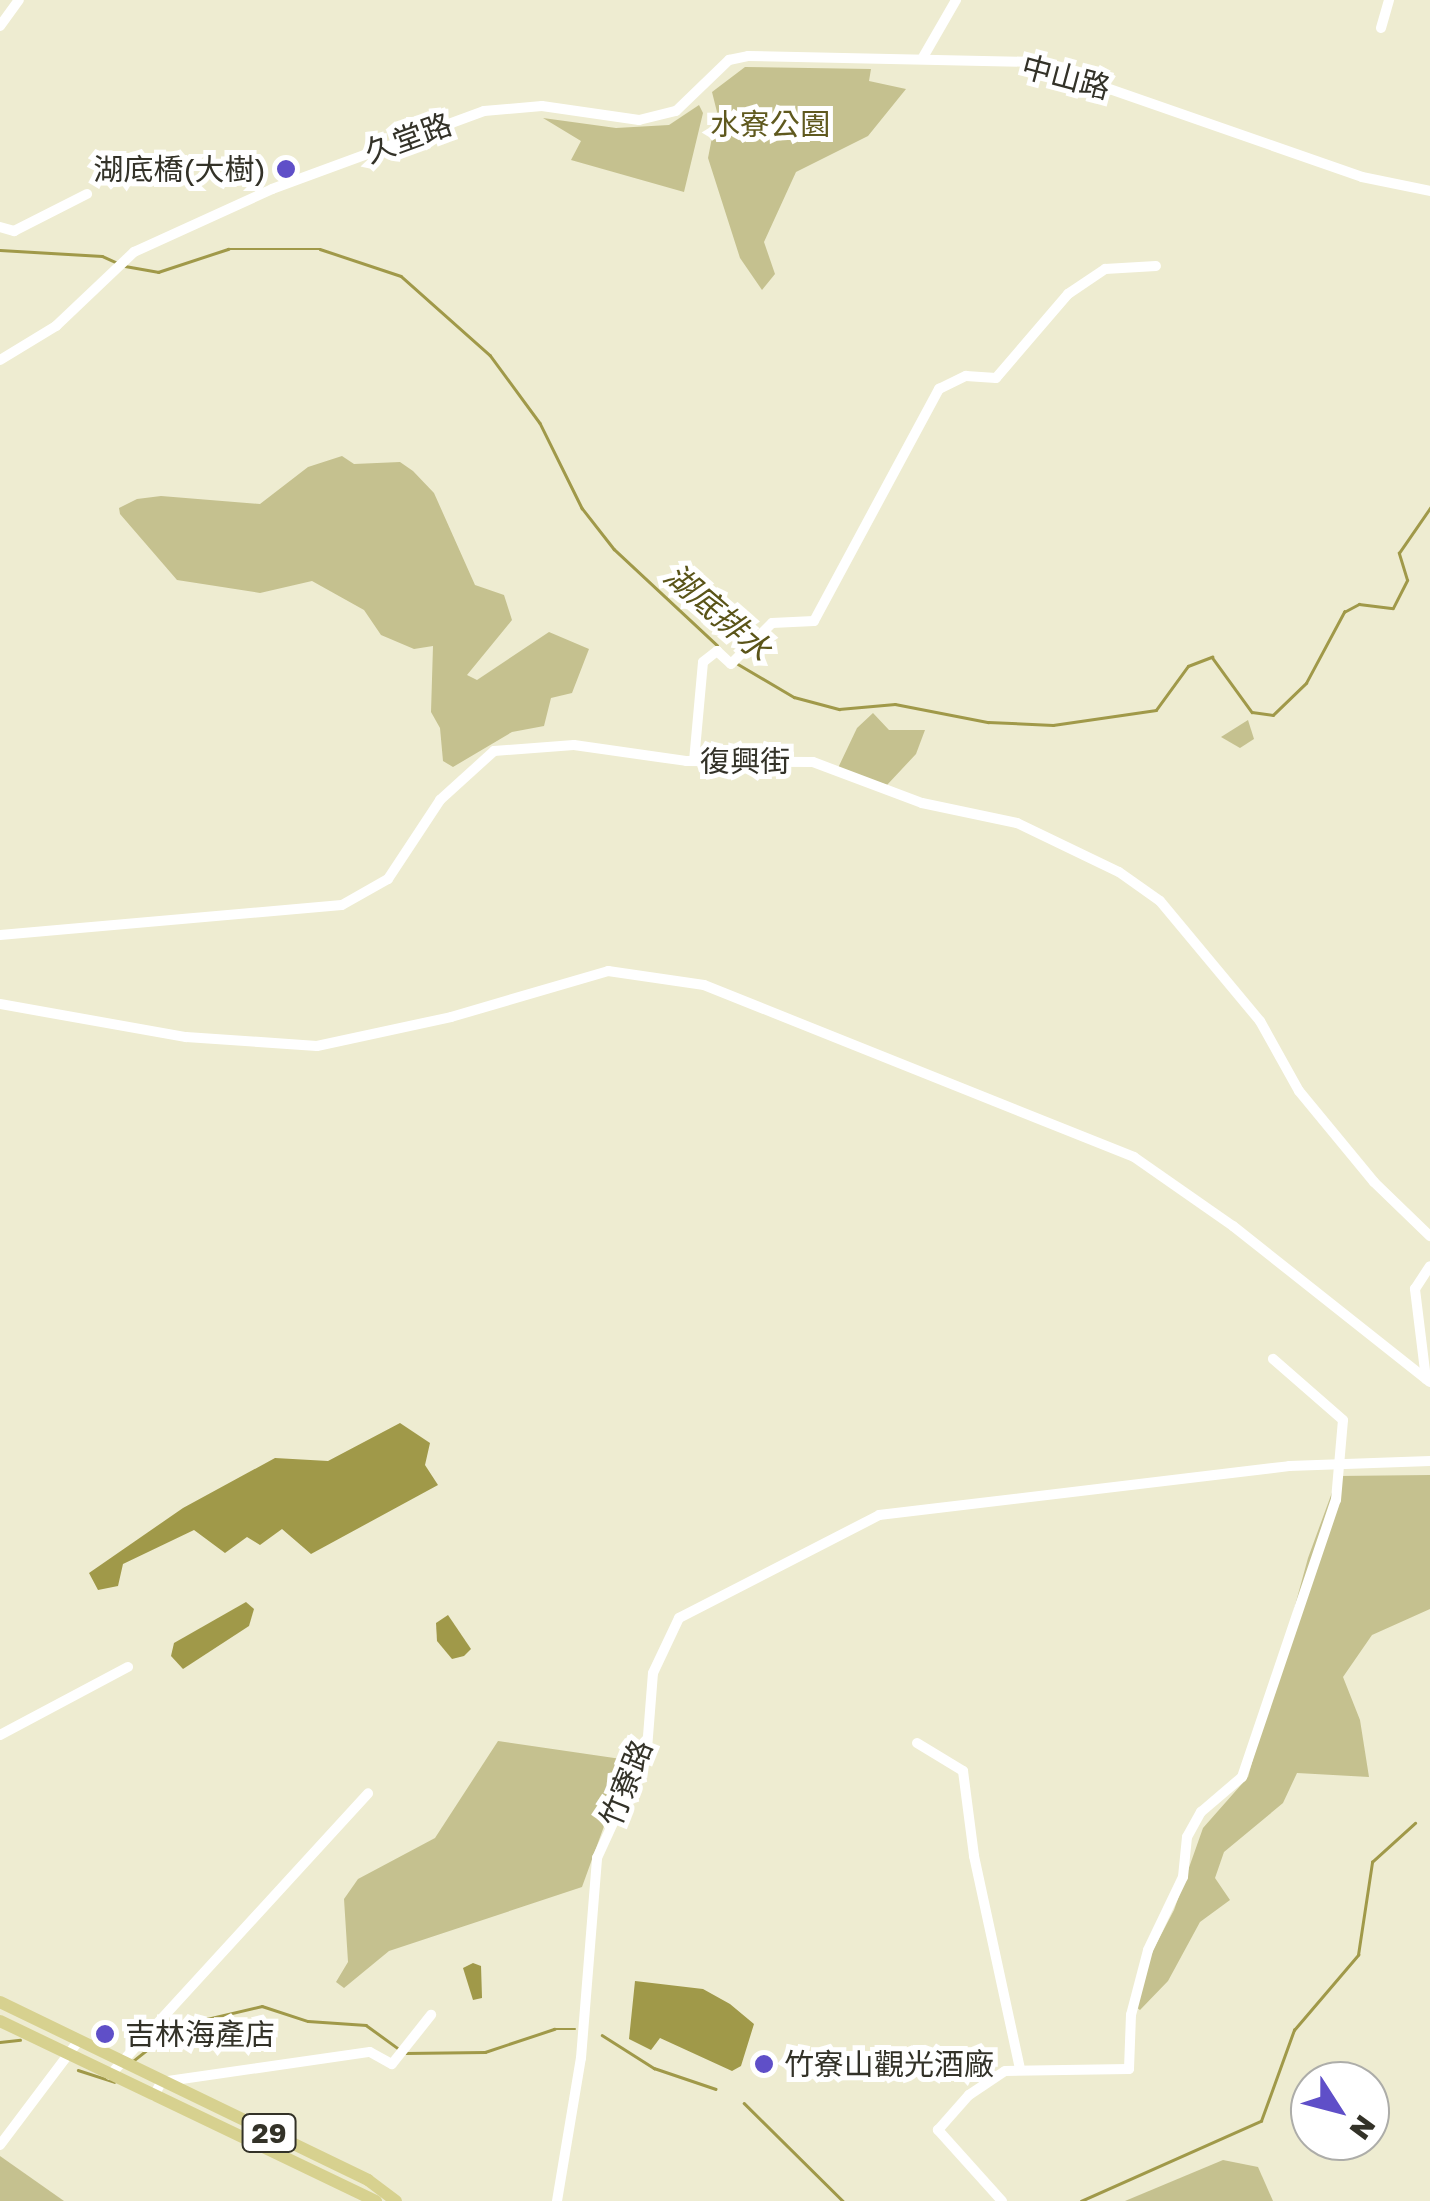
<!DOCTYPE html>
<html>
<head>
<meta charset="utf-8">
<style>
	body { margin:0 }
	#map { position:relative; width:1430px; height:2201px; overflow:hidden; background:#eeecd1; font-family:"Golos Text","Noto Sans TC",sans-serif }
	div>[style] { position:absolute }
	.green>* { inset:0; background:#c5c18f }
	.water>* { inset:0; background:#a09949 }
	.stream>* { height:2.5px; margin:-1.25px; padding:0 1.25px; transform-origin:1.25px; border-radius:1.25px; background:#a09949 }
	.minor>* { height:10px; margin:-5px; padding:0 5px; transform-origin:5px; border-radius:5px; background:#fff }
	.major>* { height:12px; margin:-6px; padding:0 6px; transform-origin:6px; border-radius:6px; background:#d7d18f }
	.dots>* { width:28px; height:28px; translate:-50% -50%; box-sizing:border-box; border:5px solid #fff; border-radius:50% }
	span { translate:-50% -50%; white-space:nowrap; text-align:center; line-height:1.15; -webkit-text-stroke:10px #fff; paint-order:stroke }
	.shield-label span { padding:2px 8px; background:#fff; border:2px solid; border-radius:8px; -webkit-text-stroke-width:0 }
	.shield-label { font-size:28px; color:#333228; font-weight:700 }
	.street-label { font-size:30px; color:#333228 }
	.park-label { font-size:30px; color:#5f591e }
	.poi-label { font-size:30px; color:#333228 }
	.right { translate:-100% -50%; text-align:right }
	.left { translate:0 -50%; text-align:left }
	.water-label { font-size:32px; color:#5a5418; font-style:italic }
	.north { position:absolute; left:1290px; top:2061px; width:100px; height:100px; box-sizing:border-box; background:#fff; border:2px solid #adada9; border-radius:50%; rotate:126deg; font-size:28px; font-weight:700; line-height:40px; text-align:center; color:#333228 }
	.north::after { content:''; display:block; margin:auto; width:35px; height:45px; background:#5f4fc8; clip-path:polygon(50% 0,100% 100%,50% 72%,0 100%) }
</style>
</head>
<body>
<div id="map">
	<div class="green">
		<div style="clip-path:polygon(745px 67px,871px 69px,869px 81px,906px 89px,868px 136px,796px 172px,764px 242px,775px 274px,762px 290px,740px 258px,708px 158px,717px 112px,712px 92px)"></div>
		<div style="clip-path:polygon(699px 105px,703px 113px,684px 192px,571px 160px,581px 141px,543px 118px,616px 128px,669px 125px)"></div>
		<div style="clip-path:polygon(342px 456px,354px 464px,400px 462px,413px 471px,434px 493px,475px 585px,504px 595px,512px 620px,467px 675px,477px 680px,549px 632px,589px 649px,572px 693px,551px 698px,544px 726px,512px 732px,453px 767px,443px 761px,440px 728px,431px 712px,433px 646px,414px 649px,381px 635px,364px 610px,312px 581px,260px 593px,177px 580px,120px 514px,119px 508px,137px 499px,161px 496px,260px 504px,308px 467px)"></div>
		<div style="clip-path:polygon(873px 713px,889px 730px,925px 730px,916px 754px,887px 785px,838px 768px,857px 728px)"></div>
		<div style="clip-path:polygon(1248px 720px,1254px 739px,1240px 748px,1221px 737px)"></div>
		<div style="clip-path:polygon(1430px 1475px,1430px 1609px,1372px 1635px,1343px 1677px,1360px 1720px,1369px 1777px,1297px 1773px,1283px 1803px,1224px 1852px,1215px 1878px,1230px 1900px,1200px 1922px,1168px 1981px,1140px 2010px,1133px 2005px,1139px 1977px,1174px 1910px,1203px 1828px,1248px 1777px,1308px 1558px,1338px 1476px)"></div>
		<div style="clip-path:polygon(498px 1741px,628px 1760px,582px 1887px,389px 1951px,344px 1988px,336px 1982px,348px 1962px,344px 1899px,358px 1879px,435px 1838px)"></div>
		<div style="clip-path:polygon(0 2156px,64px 2201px,0 2201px)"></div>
		<div style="clip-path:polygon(1223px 2160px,1258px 2167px,1273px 2201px,1125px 2201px)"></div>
	</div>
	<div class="water">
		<div style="clip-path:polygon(400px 1423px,430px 1443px,425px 1465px,438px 1485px,311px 1554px,282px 1529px,260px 1545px,247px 1537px,225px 1553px,194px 1530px,123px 1564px,118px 1586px,98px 1590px,89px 1573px,183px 1508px,275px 1458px,328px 1461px)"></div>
		<div style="clip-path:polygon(246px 1602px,254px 1609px,249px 1626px,183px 1669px,171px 1656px,174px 1643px)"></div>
		<div style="clip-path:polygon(448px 1615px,471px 1649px,464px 1656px,452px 1659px,437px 1641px,436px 1623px)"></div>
		<div style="clip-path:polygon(473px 1963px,481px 1966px,482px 1998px,473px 2000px,463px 1968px)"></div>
		<div style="clip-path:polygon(635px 1981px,703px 1989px,730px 2004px,754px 2024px,741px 2066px,732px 2071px,660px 2038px,651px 2050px,629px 2039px)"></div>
	</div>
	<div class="stream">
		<div style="left:0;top:250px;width:102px;rotate:3.4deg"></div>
		<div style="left:102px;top:256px;width:17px;rotate:24deg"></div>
		<div style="left:125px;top:266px;width:34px;rotate:10deg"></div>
		<div style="left:158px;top:272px;width:74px;rotate:-18.2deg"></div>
		<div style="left:228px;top:249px;width:92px"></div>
		<div style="left:320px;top:249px;width:85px;rotate:18.4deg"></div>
		<div style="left:401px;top:276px;width:119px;rotate:41.6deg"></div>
		<div style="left:490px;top:355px;width:84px;rotate:53.7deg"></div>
		<div style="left:540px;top:423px;width:95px;rotate:63.7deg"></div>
		<div style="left:582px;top:508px;width:52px;rotate:52deg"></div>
		<div style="left:614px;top:549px;width:141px;rotate:43deg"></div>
		<div style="left:738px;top:664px;width:65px;rotate:30.5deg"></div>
		<div style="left:794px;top:697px;width:47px;rotate:14.9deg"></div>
		<div style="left:839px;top:709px;width:56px;rotate:-5.1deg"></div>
		<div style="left:895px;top:704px;width:95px;rotate:11deg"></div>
		<div style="left:988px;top:722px;width:65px;rotate:2.6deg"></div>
		<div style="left:1053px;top:725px;width:104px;rotate:-8.3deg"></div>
		<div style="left:1156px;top:710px;width:54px;rotate:-54deg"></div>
		<div style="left:1188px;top:666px;width:26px;rotate:-21deg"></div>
		<div style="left:1212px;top:657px;width:68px;rotate:54deg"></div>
		<div style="left:1252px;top:712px;width:21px;rotate:8deg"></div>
		<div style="left:1273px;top:715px;width:46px;rotate:-44.1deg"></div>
		<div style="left:1306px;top:683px;width:81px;rotate:-61.8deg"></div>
		<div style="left:1344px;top:612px;width:17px;rotate:-28deg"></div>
		<div style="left:1359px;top:604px;width:34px;rotate:7deg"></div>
		<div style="left:1393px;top:608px;width:31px;rotate:-63deg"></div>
		<div style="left:1407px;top:580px;width:28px;rotate:-107deg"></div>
		<div style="left:1399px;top:553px;width:55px;rotate:-55.4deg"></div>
		<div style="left:602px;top:2035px;width:62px;rotate:32.4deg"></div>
		<div style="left:654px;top:2068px;width:65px;rotate:18.7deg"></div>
		<div style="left:0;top:2042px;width:20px;rotate:-6deg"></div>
		<div style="left:406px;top:2053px;width:79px;rotate:-0.7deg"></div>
		<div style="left:485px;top:2052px;width:73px;rotate:-18.4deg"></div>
		<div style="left:554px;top:2029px;width:21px"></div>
		<div style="left:133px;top:2061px;width:56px;rotate:-38.5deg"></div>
		<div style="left:177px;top:2026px;width:87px;rotate:-13.2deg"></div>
		<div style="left:262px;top:2006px;width:48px;rotate:18.1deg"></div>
		<div style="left:308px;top:2021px;width:58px;rotate:3.9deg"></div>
		<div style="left:366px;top:2025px;width:41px;rotate:36deg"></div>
		<div style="left:78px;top:2070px;width:38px;rotate:18deg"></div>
		<div style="left:744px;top:2103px;width:139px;rotate:44.7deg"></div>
		<div style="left:1081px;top:2201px;width:197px;rotate:-24deg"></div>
		<div style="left:1261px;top:2121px;width:97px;rotate:-70.1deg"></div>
		<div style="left:1294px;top:2030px;width:99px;rotate:-49.5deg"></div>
		<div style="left:1358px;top:1955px;width:94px;rotate:-81.4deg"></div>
		<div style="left:1372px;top:1862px;width:58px;rotate:-42.2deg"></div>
	</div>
	<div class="minor">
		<div style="left:0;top:26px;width:32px;rotate:-54deg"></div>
		<div style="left:1381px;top:28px;width:29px;rotate:-74deg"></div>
		<div style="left:922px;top:59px;width:68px;rotate:-60deg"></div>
		<div style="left:0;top:227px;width:15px;rotate:16deg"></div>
		<div style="left:14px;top:231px;width:82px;rotate:-26.9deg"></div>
		<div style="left:0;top:360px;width:66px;rotate:-31.3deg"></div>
		<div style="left:56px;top:326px;width:108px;rotate:-43.5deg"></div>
		<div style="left:134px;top:252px;width:152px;rotate:-24.5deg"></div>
		<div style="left:272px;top:189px;width:226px;rotate:-20.2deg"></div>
		<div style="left:484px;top:111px;width:58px;rotate:-4.9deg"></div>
		<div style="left:542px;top:106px;width:98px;rotate:8.2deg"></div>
		<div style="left:639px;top:120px;width:38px;rotate:-14deg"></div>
		<div style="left:676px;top:111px;width:74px;rotate:-43.9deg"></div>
		<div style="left:729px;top:60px;width:19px;rotate:-12deg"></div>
		<div style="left:748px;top:56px;width:284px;rotate:1.2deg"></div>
		<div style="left:1032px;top:62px;width:349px;rotate:19.2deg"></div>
		<div style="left:1362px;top:177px;width:69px;rotate:11.6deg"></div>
		<div style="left:694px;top:761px;width:99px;rotate:-84.8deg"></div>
		<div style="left:703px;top:662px;width:18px;rotate:-38deg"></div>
		<div style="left:717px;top:651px;width:19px;rotate:43deg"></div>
		<div style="left:731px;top:664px;width:58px;rotate:-45deg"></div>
		<div style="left:772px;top:623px;width:42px;rotate:-2.7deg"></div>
		<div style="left:814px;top:621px;width:264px;rotate:-61.7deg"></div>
		<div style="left:939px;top:389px;width:30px;rotate:-26deg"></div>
		<div style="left:966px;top:376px;width:30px;rotate:4deg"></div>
		<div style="left:996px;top:378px;width:111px;rotate:-49.4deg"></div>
		<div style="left:1068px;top:294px;width:45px;rotate:-34deg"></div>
		<div style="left:1105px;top:269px;width:51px;rotate:-3.4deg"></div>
		<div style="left:0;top:935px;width:343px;rotate:-5deg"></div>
		<div style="left:342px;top:905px;width:53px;rotate:-29.5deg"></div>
		<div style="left:388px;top:879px;width:95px;rotate:-56.6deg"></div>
		<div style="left:440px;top:800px;width:73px;rotate:-42.2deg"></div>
		<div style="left:494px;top:751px;width:80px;rotate:-4.3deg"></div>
		<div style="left:574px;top:745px;width:113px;rotate:8.1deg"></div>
		<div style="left:686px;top:761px;width:127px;rotate:0.5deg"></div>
		<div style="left:813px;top:762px;width:116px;rotate:20.6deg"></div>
		<div style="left:922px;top:803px;width:97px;rotate:11.9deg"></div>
		<div style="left:1017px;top:823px;width:113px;rotate:25.7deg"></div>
		<div style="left:1119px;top:872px;width:50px;rotate:35.3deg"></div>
		<div style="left:1160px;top:901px;width:156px;rotate:50.2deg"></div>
		<div style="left:1260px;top:1021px;width:80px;rotate:60.9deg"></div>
		<div style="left:1299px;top:1091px;width:118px;rotate:50.5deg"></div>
		<div style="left:1374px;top:1182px;width:78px;rotate:44deg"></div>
		<div style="left:0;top:1004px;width:189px;rotate:10.1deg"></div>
		<div style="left:186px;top:1037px;width:131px;rotate:3.9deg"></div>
		<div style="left:317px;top:1046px;width:137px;rotate:-12.2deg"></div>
		<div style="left:451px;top:1017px;width:164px;rotate:-16.3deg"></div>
		<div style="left:608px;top:971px;width:97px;rotate:8.3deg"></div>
		<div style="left:704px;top:985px;width:463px;rotate:21.8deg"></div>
		<div style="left:1134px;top:1157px;width:121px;rotate:34.9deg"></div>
		<div style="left:1233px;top:1226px;width:251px;rotate:38.4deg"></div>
		<div style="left:1426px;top:1379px;width:91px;rotate:-97deg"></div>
		<div style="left:1415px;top:1289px;width:27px;rotate:-57deg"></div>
		<div style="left:0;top:1735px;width:145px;rotate:-28deg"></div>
		<div style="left:917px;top:1743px;width:54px;rotate:31.3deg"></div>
		<div style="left:963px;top:1771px;width:86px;rotate:82.6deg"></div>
		<div style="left:974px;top:1856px;width:218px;rotate:77.8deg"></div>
		<div style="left:110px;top:2075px;width:382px;rotate:-47.5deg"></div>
		<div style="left:154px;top:2096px;width:16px;rotate:-63deg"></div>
		<div style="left:161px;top:2082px;width:211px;rotate:-8.2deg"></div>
		<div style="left:370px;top:2052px;width:25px;rotate:29deg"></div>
		<div style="left:392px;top:2064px;width:63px;rotate:-51.5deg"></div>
		<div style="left:0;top:2145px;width:128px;rotate:-53deg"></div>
		<div style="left:557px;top:2201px;width:145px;rotate:-80.5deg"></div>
		<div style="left:581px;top:2058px;width:201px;rotate:-85.4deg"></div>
		<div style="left:597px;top:1858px;width:120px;rotate:-65.4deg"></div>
		<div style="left:647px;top:1749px;width:76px;rotate:-85.5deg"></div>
		<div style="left:653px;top:1673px;width:61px;rotate:-64.7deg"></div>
		<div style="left:679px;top:1618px;width:225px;rotate:-27.2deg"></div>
		<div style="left:879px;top:1515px;width:413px;rotate:-6.8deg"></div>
		<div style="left:1289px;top:1466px;width:141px;rotate:-2deg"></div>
		<div style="left:1002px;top:2201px;width:96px;rotate:-132deg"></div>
		<div style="left:938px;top:2130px;width:47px;rotate:-48.5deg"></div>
		<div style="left:969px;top:2095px;width:43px;rotate:-33.7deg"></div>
		<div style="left:1005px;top:2071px;width:124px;rotate:-0.9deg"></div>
		<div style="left:1129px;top:2069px;width:54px;rotate:-87.9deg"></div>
		<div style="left:1131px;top:2015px;width:67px;rotate:-75.3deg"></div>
		<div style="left:1148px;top:1950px;width:81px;rotate:-64.4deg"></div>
		<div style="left:1183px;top:1877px;width:40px;rotate:-84.3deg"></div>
		<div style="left:1187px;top:1837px;width:29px;rotate:-61deg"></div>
		<div style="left:1201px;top:1812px;width:54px;rotate:-40.5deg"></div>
		<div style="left:1242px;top:1777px;width:293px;rotate:-71.3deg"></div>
		<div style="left:1336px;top:1500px;width:80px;rotate:-85deg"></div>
		<div style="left:1343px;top:1420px;width:93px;rotate:-138.9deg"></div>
	</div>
	<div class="major">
		<div style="left:0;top:2002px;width:409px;rotate:25.8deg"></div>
		<div style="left:368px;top:2180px;width:35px;rotate:37deg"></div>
		<div style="left:0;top:2021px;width:417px;rotate:25.6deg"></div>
	</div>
	<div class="dots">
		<div style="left:286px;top:169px;background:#5f4fc8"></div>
		<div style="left:105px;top:2034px;background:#5f4fc8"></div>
		<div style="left:764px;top:2064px;background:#5f4fc8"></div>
	</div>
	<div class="shield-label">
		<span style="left:269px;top:2133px">29</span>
	</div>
	<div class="street-label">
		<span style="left:1066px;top:77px;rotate:15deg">中山路</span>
		<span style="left:408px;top:138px;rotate:-20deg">久堂路</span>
		<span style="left:745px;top:761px">復興街</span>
		<span style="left:626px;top:1783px;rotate:-68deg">竹寮路</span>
	</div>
	<div class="park-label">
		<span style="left:770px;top:124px">水寮公園</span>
	</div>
	<div class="poi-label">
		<span class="right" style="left:266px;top:169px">湖底橋(大樹)</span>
		<span class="left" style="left:125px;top:2034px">吉林海產店</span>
		<span class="left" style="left:784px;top:2064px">竹寮山觀光酒廠</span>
	</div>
	<div class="water-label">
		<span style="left:718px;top:612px;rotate:41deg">湖底排水</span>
	</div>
	<div class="north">N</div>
</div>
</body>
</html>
